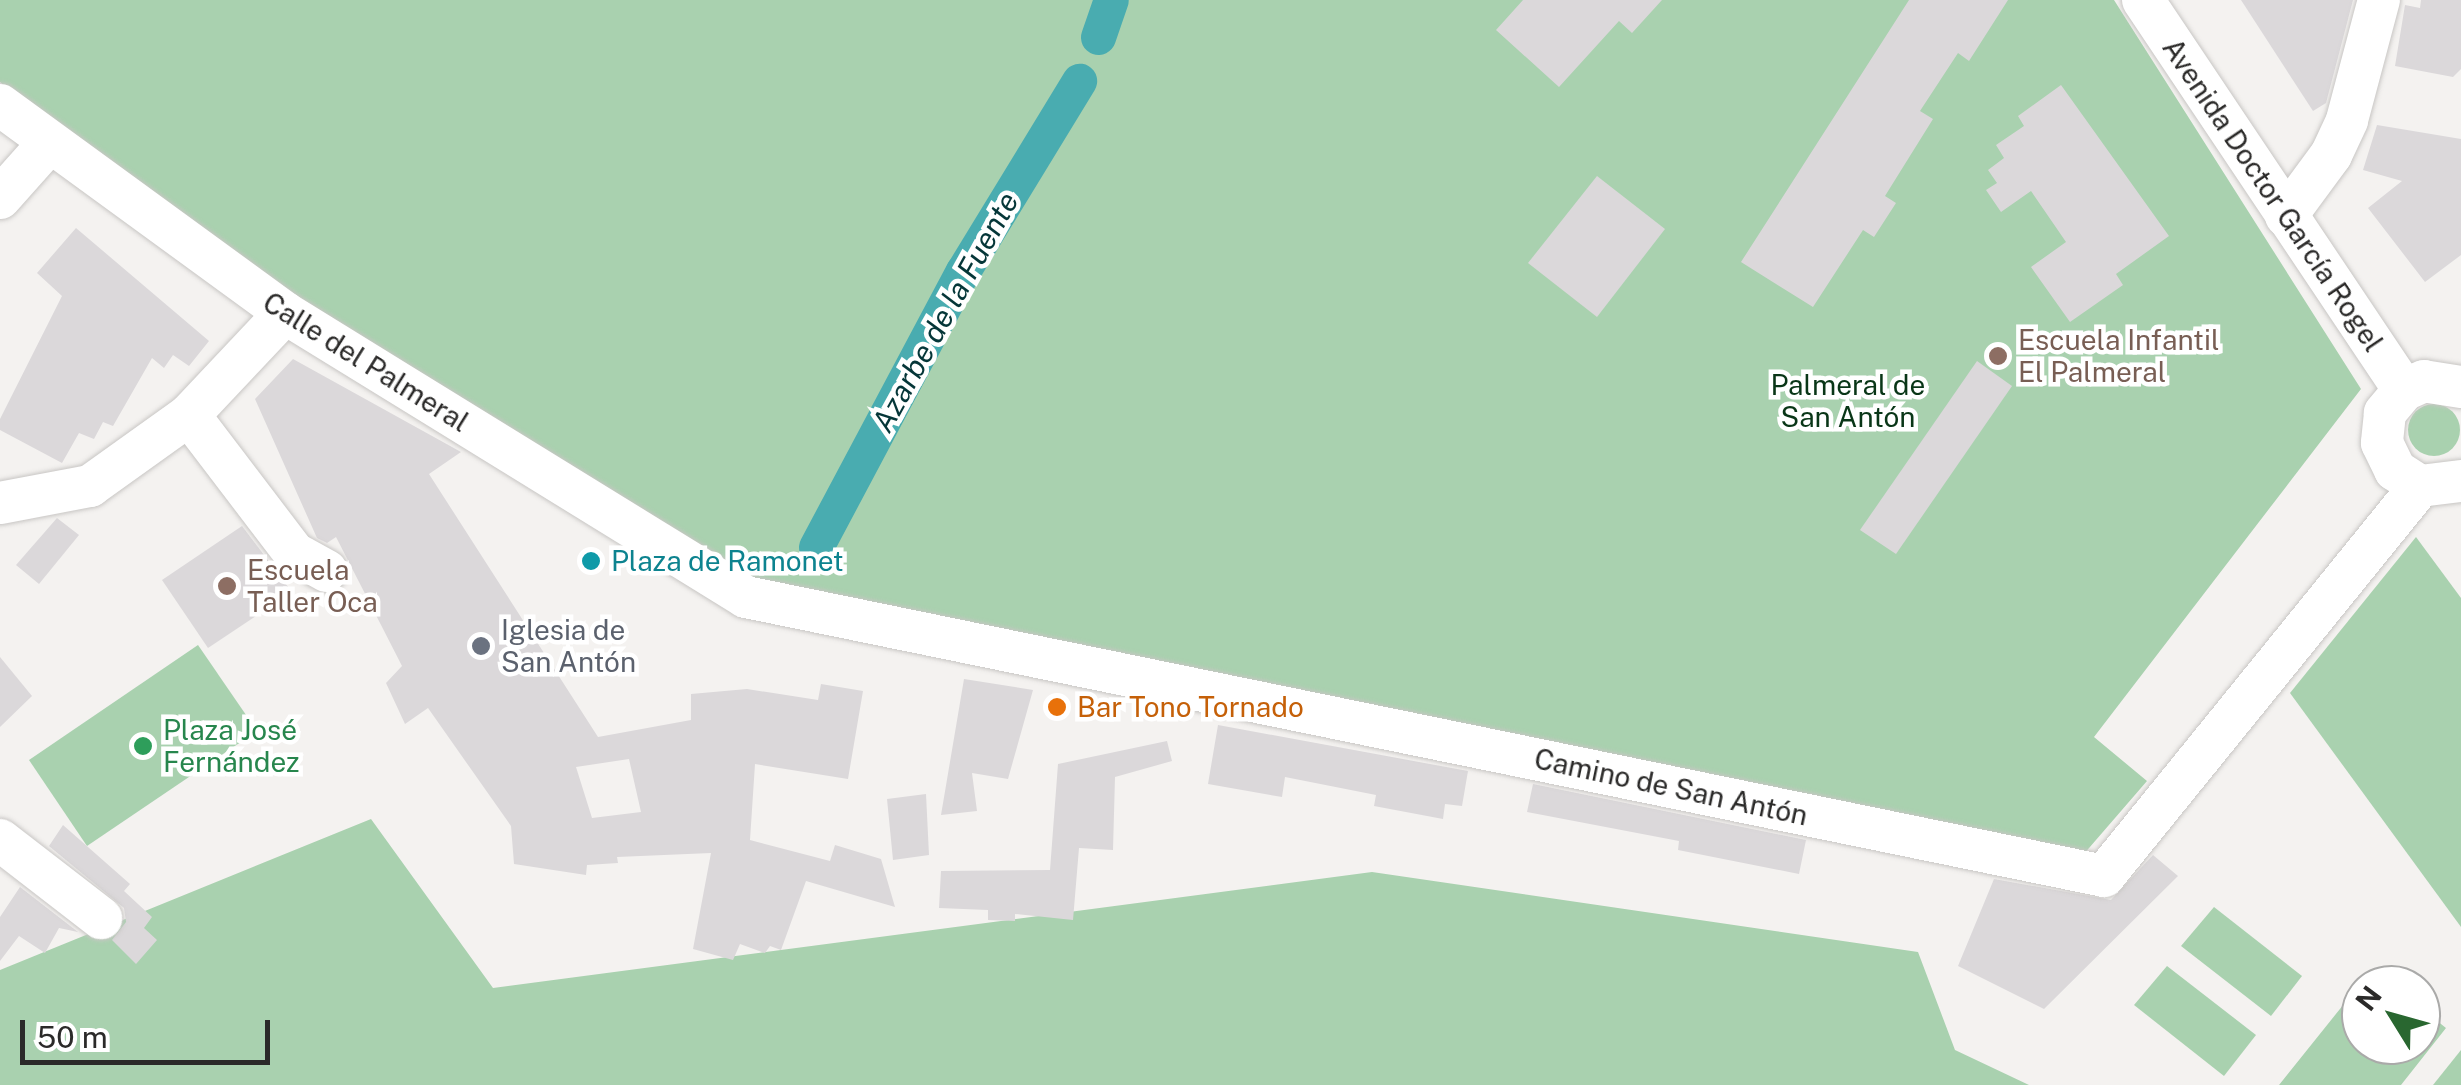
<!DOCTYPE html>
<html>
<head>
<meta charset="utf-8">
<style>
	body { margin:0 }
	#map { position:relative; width:2461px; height:1085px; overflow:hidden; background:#f4f2f0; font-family:"Public Sans",sans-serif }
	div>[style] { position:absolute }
	.green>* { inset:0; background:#a9d1af }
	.round { border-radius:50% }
	.canal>* { height:35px; margin:-17.5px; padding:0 17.5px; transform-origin:17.5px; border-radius:17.5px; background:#49acb0 }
	.building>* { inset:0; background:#dbd8da }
	.roads { filter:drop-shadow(0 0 2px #c8c6c4) drop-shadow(0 0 2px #c8c6c4) }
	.minor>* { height:42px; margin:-21px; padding:0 21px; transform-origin:21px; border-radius:21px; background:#fff }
	.dots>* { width:28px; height:28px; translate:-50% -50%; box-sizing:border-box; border:5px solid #fff; border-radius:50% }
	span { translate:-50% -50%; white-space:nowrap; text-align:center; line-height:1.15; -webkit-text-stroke:9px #fff; paint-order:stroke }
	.street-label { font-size:28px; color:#2b2a29 }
	.education-label { font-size:28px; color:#785e54 }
	.left { translate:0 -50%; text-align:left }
	.park-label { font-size:28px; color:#093617 }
	.culture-label { font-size:28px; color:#0d838f }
	.worship-label { font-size:28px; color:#5b616d }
	.food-label { font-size:28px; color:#c56008 }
	.leisure-label { font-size:28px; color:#27864d }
	.water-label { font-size:30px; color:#053638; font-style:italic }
	.north { position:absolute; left:2341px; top:965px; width:100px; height:100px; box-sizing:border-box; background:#fff; border:2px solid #aaaaa9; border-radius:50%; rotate:307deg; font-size:28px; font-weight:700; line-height:40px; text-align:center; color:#2b2a29 }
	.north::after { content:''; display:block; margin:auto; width:35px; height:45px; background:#296730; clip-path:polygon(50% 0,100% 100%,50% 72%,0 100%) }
	.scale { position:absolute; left:20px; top:1020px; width:250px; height:45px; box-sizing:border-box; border:5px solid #2b2a29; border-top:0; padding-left:12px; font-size:30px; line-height:35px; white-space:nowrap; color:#2b2a29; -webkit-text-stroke:8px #fff; paint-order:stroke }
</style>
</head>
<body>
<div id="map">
	<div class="green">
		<div style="clip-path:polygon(0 0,2114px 0,2361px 389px,2094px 737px,2147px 781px,2083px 855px,757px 591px,182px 228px,0 82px)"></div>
		<div class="round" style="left:2408px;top:404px;width:52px;height:52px"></div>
		<div style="clip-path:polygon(2416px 537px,2461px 598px,2461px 927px,2290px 693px)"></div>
		<div style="clip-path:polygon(198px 645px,257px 731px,87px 846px,29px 760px)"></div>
		<div style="clip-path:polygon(371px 819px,493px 988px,1372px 872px,1918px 952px,1955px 1050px,2029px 1085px,0 1085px,0 970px)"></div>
		<div style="clip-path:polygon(2214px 907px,2302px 976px,2271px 1016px,2181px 946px)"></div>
		<div style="clip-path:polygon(2167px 966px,2256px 1035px,2224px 1076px,2134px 1005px)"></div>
		<div style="clip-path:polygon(2372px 969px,2392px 985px,2361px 985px,2361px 1045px,2421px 1045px,2421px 1008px,2446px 1028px,2401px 1085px,2279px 1085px)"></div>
		<div style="clip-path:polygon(2461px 1050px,2461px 1085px,2433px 1085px)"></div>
	</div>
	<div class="canal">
		<div style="left:1098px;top:37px;width:39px;rotate:-71deg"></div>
		<div style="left:816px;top:547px;width:313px;rotate:-62deg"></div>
		<div style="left:963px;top:271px;width:223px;rotate:-58.6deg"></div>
	</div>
	<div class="building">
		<div style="clip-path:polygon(1523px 0,1662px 0,1632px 33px,1619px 21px,1559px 87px,1496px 30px)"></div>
		<div style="clip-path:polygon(1909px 0,2008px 0,1969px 61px,1958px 53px,1920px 111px,1933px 119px,1885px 196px,1896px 203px,1874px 237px,1863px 230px,1813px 307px,1741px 262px)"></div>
		<div style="clip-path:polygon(2241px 0,2353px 0,2326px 103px,2313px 111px)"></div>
		<div style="clip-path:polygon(2421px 0,2461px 0,2461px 69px,2453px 77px,2395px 66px,2405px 5px,2420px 8px)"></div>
		<div style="clip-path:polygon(2061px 85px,2169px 236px,2116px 274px,2123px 285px,2070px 322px,2031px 267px,2066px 242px,2031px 191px,2001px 212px,1986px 190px,1997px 183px,1988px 170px,2004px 158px,1996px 145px,2024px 126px,2018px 116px)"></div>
		<div style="clip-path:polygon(2377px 125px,2461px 139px,2461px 255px,2425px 282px,2368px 208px,2402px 181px,2363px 170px)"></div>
		<div style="clip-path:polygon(1597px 176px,1665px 229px,1597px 317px,1528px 263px)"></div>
		<div style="clip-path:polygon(76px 228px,209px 341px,189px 366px,173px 355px,164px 368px,152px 358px,113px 426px,103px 422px,94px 439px,79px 433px,62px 463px,0 430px,0 419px,62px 296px,37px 273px)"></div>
		<div style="clip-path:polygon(evenodd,293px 359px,461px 452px,429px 474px,598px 737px,691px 720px,691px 694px,747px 689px,818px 700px,821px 684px,863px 691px,848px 779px,755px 764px,750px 840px,830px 861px,835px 845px,881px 859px,895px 907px,806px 881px,781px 950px,770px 946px,765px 953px,740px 944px,733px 960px,693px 949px,711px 853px,617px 857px,618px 863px,587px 865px,586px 875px,514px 864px,511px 826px,428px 708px,405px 724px,386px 683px,402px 666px,336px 537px,327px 543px,317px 538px,255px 399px,293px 359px,629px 759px,641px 812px,592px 818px,576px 767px,629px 759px)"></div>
		<div style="clip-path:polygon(1977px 361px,2012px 386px,1896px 554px,1860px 530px)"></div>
		<div style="clip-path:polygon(57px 518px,79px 535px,39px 584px,16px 565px)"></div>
		<div style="clip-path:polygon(242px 526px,292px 592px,208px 648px,162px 580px)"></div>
		<div style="clip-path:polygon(0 657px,32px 696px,0 727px)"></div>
		<div style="clip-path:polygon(964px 679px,1033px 690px,1008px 779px,972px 773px,977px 811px,941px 815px)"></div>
		<div style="clip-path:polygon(1218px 725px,1468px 771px,1462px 806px,1445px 804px,1443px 819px,1374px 806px,1376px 795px,1285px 777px,1282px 797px,1208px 784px)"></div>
		<div style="clip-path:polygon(1167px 741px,1172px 761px,1115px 777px,1113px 850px,1079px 848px,1073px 920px,1015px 914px,1015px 921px,988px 920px,988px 910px,939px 908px,941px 871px,1050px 870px,1058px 764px)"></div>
		<div style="clip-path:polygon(1533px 784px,1806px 840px,1799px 874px,1678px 850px,1679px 841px,1527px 812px)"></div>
		<div style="clip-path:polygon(926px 794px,929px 855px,893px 860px,887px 799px)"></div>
		<div style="clip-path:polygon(63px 825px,130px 884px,124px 891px,152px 917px,144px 928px,157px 940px,136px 964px,112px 940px,126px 922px,124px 908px,49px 846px)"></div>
		<div style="clip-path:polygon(2153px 855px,2178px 876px,2044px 1009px,1958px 966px,1994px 879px,2111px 900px)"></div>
		<div style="clip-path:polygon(20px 887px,78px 932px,59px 928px,45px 953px,19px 936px,0 961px,0 917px)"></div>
	</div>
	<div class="roads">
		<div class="minor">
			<div style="left:2143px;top:0;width:469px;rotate:56.2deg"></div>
			<div style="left:0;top:105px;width:353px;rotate:36.1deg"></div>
			<div style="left:285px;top:313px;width:541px;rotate:31.64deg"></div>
			<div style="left:746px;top:597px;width:1386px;rotate:11.61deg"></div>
			<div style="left:2104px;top:876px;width:502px;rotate:-50.98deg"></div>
			<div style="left:0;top:198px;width:74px;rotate:-48.3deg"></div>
			<div style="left:2286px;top:216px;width:76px;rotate:-53.6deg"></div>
			<div style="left:2331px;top:155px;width:38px;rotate:-65deg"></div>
			<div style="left:2347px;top:120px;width:124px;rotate:-75.1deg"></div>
			<div style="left:2461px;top:387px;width:37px;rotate:-171deg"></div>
			<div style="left:2424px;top:381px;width:22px;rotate:156deg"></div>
			<div style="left:2404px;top:390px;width:30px;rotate:130deg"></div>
			<div style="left:2385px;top:413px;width:30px;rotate:96deg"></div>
			<div style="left:2382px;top:443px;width:30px;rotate:64deg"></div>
			<div style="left:2395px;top:470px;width:30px;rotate:33deg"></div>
			<div style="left:2420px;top:486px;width:41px;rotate:-7deg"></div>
			<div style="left:189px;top:415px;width:173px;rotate:52.7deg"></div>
			<div style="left:294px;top:553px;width:37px;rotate:29deg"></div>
			<div style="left:0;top:503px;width:92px;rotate:-10.7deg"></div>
			<div style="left:90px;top:486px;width:122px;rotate:-35.6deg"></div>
			<div style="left:189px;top:415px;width:140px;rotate:-46.7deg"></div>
			<div style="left:0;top:840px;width:128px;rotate:37.7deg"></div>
		</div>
	</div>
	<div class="dots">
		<div style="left:1998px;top:356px;background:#8d6e63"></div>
		<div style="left:591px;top:561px;background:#0f9aa8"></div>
		<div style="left:227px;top:586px;background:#8d6e63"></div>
		<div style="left:481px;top:646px;background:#6b7280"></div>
		<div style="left:1057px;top:707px;background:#e8710a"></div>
		<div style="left:143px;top:746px;background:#2e9e5b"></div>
	</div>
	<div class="street-label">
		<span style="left:2273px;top:195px;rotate:56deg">Avenida Doctor García Rogel</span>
		<span style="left:366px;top:362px;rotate:32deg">Calle del Palmeral</span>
		<span style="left:1671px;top:787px;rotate:12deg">Camino de San Antón</span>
	</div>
	<div class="education-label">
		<span class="left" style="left:2018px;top:356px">Escuela Infantil<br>El Palmeral</span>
		<span class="left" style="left:247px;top:586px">Escuela<br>Taller Oca</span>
	</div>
	<div class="park-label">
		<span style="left:1848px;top:401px">Palmeral de<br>San Antón</span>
	</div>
	<div class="culture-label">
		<span class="left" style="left:611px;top:561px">Plaza de Ramonet</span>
	</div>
	<div class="worship-label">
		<span class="left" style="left:501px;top:646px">Iglesia de<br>San Antón</span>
	</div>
	<div class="food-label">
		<span class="left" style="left:1077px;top:707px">Bar Tono Tornado</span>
	</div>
	<div class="leisure-label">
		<span class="left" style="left:163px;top:746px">Plaza José<br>Fernández</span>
	</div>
	<div class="water-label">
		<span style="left:945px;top:312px;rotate:-61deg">Azarbe de la Fuente</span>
	</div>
	<div class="north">N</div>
	<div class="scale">50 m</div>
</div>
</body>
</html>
